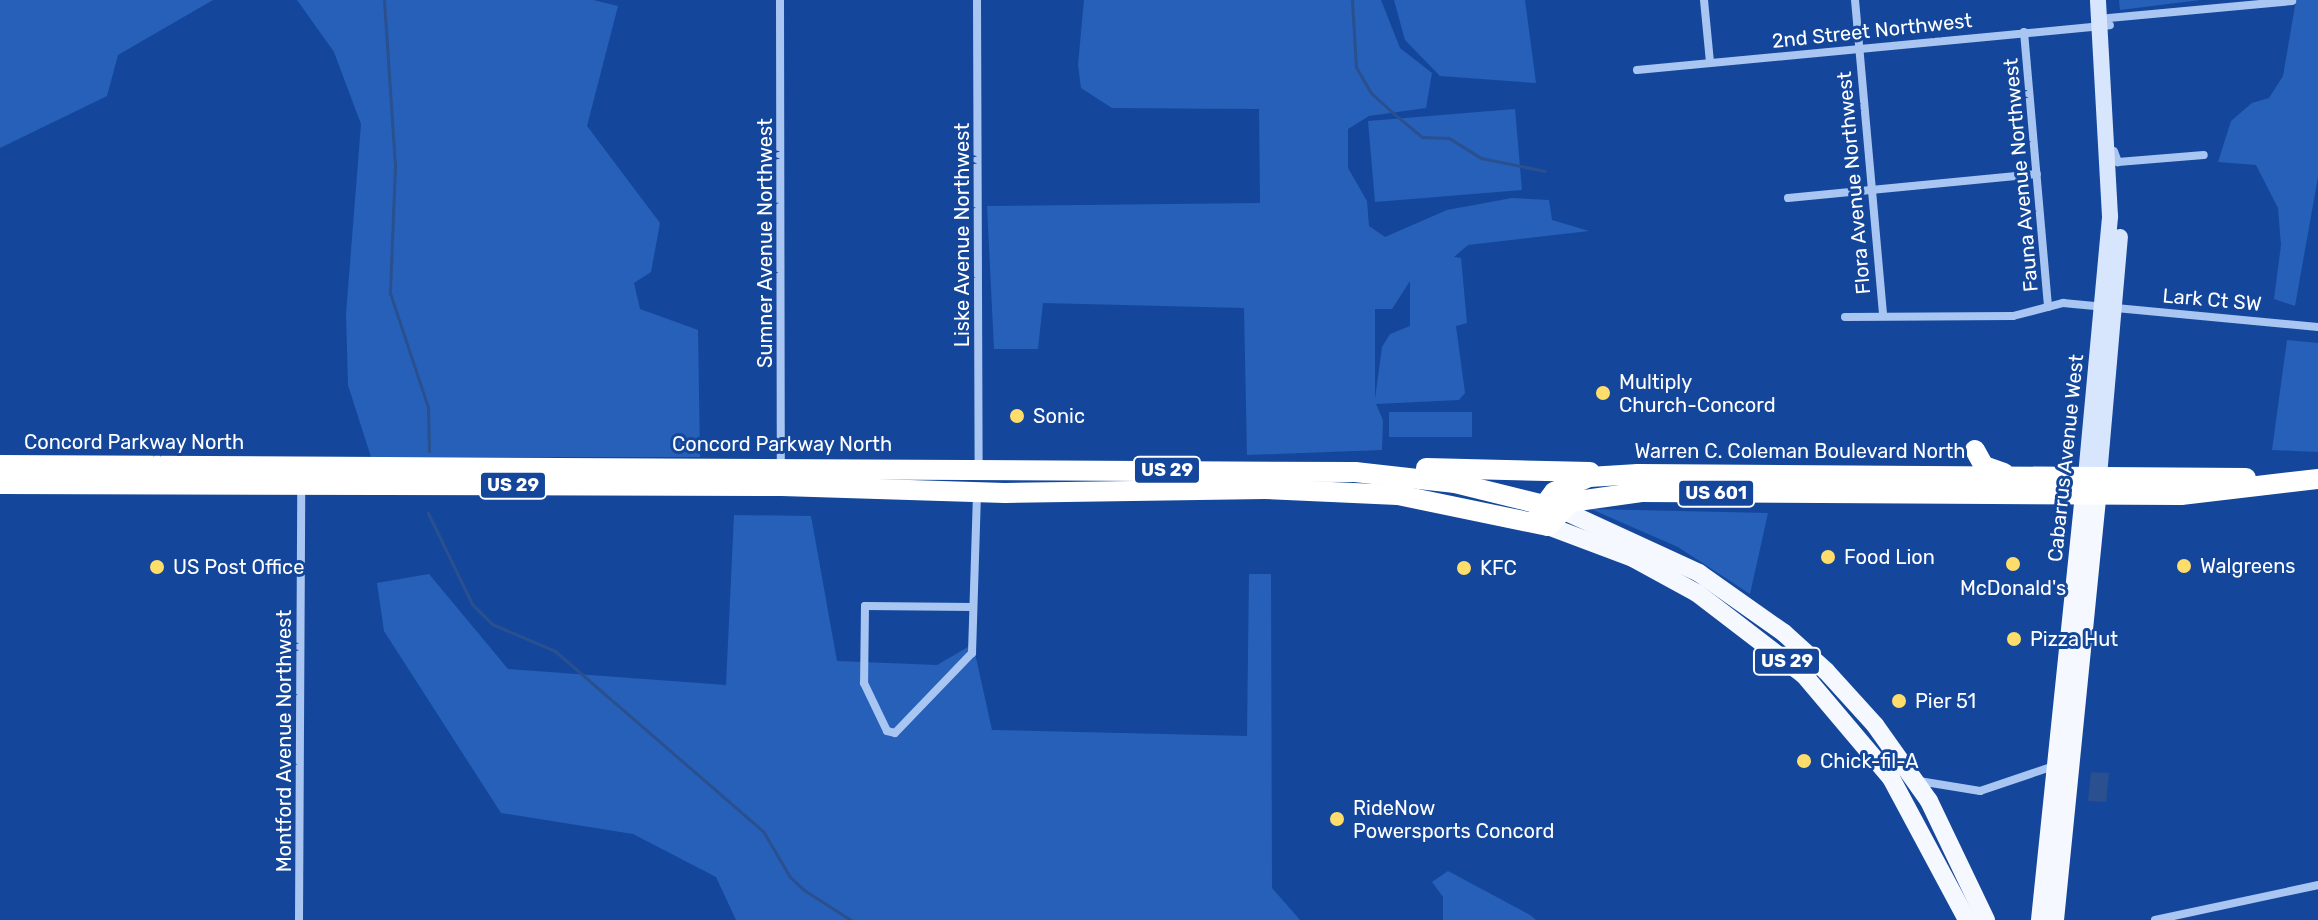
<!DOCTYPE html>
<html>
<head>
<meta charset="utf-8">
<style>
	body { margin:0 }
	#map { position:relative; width:2318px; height:920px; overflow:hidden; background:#14479b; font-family:Rubik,sans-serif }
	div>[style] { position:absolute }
	.green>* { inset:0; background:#2760b9 }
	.water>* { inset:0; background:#2a508f }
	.stream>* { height:3px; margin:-1.5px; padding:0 1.5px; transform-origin:1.5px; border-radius:1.5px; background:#2a508f }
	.street>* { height:8px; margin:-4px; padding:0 4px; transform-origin:4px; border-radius:4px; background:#a9c6f3 }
	.secondary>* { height:16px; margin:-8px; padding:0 8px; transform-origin:8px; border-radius:8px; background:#d8e6fd }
	.primary>* { height:18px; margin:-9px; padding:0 9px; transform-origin:9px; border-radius:9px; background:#f5f8ff }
	.highway>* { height:20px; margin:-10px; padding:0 10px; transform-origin:10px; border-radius:10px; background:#fff }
	.dots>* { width:22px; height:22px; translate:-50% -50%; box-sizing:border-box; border:4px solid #14479b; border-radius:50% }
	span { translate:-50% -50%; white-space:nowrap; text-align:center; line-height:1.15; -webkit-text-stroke:6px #14479b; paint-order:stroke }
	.shield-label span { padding:2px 6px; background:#14479b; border:2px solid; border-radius:6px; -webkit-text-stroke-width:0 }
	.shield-label { font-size:18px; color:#fff; font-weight:700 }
	.street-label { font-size:20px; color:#fff }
	.poi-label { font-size:20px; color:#fff }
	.left { translate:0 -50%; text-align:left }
</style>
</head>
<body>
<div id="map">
	<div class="green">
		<div style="clip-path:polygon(0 0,213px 0,118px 55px,107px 96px,0 148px)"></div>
		<div style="clip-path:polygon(297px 0,593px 0,618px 6px,587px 126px,660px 223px,651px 272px,634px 283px,640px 309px,698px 330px,700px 457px,371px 457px,348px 385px,346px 314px,361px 124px,334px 52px)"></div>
		<div style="clip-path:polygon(evenodd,1084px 0,1381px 0,1400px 48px,1432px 73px,1426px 108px,1369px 116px,1348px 129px,1348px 168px,1367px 201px,1369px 226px,1385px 237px,1447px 210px,1512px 198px,1549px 200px,1552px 220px,1589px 231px,1468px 245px,1454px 257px,1461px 258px,1467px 323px,1456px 326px,1465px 393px,1459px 400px,1376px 404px,1383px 420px,1382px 450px,1247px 455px,1244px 308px,1043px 303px,1038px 349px,994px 349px,987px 206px,1260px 203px,1259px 109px,1112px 108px,1081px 88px,1078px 65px,1084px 0,1410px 281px,1410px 326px,1390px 334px,1382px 347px,1375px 399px,1375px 309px,1392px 309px,1410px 281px)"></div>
		<div style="clip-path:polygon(1394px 0,1525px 0,1536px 83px,1440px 76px,1405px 40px)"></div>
		<div style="clip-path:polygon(2119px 0,2200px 0,2120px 10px)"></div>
		<div style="clip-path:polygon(2296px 0,2318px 0,2318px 177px,2295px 306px,2274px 299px,2281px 245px,2278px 208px,2256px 165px,2218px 162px,2231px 121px,2252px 103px,2269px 98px,2283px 76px)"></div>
		<div style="clip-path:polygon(1515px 109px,1522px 190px,1375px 202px,1368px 121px)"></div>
		<div style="clip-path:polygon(2287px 340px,2318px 343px,2318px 452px,2272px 450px)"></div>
		<div style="clip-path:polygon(1389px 412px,1472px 412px,1472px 437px,1389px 437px)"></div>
		<div style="clip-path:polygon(1591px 509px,1768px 513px,1750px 594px,1678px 547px)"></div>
		<div style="clip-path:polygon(734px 515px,811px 516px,837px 661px,937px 665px,973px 644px,992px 730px,1247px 736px,1249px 574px,1271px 574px,1272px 888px,1300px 920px,736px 920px,716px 877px,633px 834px,501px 813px,384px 631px,377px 583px,429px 574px,508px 669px,726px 685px)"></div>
		<div style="clip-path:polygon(1448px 871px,1530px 915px,1536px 920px,1443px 920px,1443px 897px,1432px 882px)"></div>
	</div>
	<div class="water">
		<div style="clip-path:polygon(2091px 772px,2109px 773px,2106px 802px,2088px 801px)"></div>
	</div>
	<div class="stream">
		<div style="left:384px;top:0;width:166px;rotate:86.2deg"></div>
		<div style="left:395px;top:166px;width:127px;rotate:92.3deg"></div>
		<div style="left:390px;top:293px;width:120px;rotate:71.6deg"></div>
		<div style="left:428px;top:407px;width:44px;rotate:88.7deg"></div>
		<div style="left:1352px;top:0;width:67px;rotate:86.6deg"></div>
		<div style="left:1356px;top:67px;width:30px;rotate:60deg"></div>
		<div style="left:1371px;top:93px;width:36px;rotate:42deg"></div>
		<div style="left:1398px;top:117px;width:31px;rotate:40deg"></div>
		<div style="left:1422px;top:137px;width:27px;rotate:2deg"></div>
		<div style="left:1449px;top:138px;width:38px;rotate:32deg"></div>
		<div style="left:1481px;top:158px;width:65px;rotate:11.5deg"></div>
		<div style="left:428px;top:513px;width:101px;rotate:64.2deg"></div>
		<div style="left:472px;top:604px;width:28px;rotate:45deg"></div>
		<div style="left:492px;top:624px;width:69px;rotate:23.2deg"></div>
		<div style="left:555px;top:651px;width:275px;rotate:40.9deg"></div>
		<div style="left:763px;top:831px;width:53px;rotate:59.6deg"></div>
		<div style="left:790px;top:877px;width:19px;rotate:43deg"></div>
		<div style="left:804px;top:890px;width:56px;rotate:32.6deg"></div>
	</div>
	<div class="street">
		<div style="left:780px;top:0;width:467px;rotate:89.9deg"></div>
		<div style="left:977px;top:0;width:468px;rotate:89.8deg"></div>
		<div style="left:1704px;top:0;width:62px;rotate:84.5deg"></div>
		<div style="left:1855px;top:0;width:317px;rotate:84.9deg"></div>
		<div style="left:2109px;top:18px;width:184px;rotate:-5.3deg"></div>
		<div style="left:2024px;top:32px;width:276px;rotate:85deg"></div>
		<div style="left:1637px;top:70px;width:475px;rotate:-5.4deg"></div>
		<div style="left:2114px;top:151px;width:12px;rotate:70deg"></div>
		<div style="left:2118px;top:162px;width:86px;rotate:-4.7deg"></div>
		<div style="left:1788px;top:198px;width:250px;rotate:-5.5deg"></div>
		<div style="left:1845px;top:317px;width:168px;rotate:-0.3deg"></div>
		<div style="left:2013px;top:316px;width:52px;rotate:-14.6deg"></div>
		<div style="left:2063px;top:303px;width:256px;rotate:5.4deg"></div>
		<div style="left:973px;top:607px;width:108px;rotate:-179.5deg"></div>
		<div style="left:865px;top:606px;width:77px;rotate:90.7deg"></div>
		<div style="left:864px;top:683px;width:53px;rotate:64.4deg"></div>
		<div style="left:887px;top:731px;width:8px;rotate:14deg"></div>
		<div style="left:895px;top:733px;width:111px;rotate:-46.1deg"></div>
		<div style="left:972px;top:653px;width:159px;rotate:-88.2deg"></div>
		<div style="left:1919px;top:781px;width:62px;rotate:9.3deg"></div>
		<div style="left:1980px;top:791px;width:78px;rotate:-18.7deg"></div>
		<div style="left:299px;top:920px;width:435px;rotate:-89.7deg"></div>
		<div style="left:2155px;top:920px;width:167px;rotate:-12.1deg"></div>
	</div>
	<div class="secondary">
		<div style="left:2086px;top:476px;width:261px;rotate:-84.7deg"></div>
		<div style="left:2110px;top:216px;width:216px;rotate:-93.2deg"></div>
		<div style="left:2099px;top:476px;width:240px;rotate:-85deg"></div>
	</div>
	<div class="primary">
		<div style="left:1560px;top:509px;width:153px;rotate:24.7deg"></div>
		<div style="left:1699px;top:573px;width:104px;rotate:35.2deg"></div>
		<div style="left:1784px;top:633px;width:57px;rotate:42.1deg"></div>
		<div style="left:1826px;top:671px;width:73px;rotate:47.8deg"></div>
		<div style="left:1875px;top:725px;width:93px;rotate:54.6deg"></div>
		<div style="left:1929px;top:801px;width:132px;rotate:64.4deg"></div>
		<div style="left:1548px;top:526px;width:91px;rotate:20.6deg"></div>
		<div style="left:1633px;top:558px;width:73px;rotate:28.7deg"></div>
		<div style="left:1697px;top:593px;width:135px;rotate:37.5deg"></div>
		<div style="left:1804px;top:675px;width:135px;rotate:49.8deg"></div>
		<div style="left:1891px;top:778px;width:161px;rotate:61.8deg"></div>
		<div style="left:2040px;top:920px;width:441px;rotate:-84.1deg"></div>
		<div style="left:2055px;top:920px;width:441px;rotate:-84.3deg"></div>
	</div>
	<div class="highway">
		<div style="left:1975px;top:450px;width:18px;rotate:61deg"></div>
		<div style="left:1984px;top:466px;width:21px;rotate:19deg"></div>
		<div style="left:0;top:465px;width:1355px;rotate:0.3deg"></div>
		<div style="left:1355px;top:472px;width:101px;rotate:6.3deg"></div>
		<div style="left:1455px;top:483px;width:108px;rotate:13.9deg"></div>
		<div style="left:1426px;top:468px;width:164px;rotate:1.4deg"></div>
		<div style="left:0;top:484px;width:782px;rotate:0.15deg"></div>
		<div style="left:782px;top:486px;width:223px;rotate:1.8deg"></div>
		<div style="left:1005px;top:493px;width:260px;rotate:-0.9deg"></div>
		<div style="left:1265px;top:489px;width:133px;rotate:2.6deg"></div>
		<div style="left:1398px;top:495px;width:153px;rotate:11.7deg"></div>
		<div style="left:1548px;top:526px;width:33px;rotate:-46deg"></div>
		<div style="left:1571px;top:502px;width:71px;rotate:-8.1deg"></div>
		<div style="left:1641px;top:492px;width:540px;rotate:0.32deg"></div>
		<div style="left:2181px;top:495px;width:138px;rotate:-6.7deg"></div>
		<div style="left:1539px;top:512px;width:25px;rotate:-53deg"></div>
		<div style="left:1554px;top:492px;width:38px;rotate:-23deg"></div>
		<div style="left:1589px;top:477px;width:49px;rotate:-3.5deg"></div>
		<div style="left:1638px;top:474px;width:608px;rotate:0.38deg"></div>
	</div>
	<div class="dots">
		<div style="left:1603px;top:393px;background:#ffdd6b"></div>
		<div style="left:1017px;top:416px;background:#ffdd6b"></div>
		<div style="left:1828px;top:557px;background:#ffdd6b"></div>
		<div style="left:2013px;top:564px;background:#ffdd6b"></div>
		<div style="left:2184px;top:566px;background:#ffdd6b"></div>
		<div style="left:157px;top:567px;background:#ffdd6b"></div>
		<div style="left:1464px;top:568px;background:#ffdd6b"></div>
		<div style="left:2014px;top:639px;background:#ffdd6b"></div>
		<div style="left:1899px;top:701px;background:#ffdd6b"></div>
		<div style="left:1804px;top:761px;background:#ffdd6b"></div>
		<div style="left:1337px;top:819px;background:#ffdd6b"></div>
	</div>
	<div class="shield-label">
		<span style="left:1167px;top:470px">US 29</span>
		<span style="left:513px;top:485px">US 29</span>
		<span style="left:1716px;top:493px">US 601</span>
		<span style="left:1787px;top:661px">US 29</span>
	</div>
	<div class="street-label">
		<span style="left:1872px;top:31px;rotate:-6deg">2nd Street Northwest</span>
		<span style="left:2021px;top:175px;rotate:-95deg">Fauna Avenue Northwest</span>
		<span style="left:1854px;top:183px;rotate:-95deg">Flora Avenue Northwest</span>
		<span style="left:962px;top:235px;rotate:-90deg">Liske Avenue Northwest</span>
		<span style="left:765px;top:243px;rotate:-90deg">Sumner Avenue Northwest</span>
		<span style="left:2212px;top:300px;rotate:5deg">Lark Ct SW</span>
		<span style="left:134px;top:442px">Concord Parkway North</span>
		<span style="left:782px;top:444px">Concord Parkway North</span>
		<span style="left:1800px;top:451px">Warren C. Coleman Boulevard North</span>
		<span style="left:2066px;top:458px;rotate:-84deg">Cabarrus Avenue West</span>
		<span style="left:284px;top:741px;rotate:-90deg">Montford Avenue Northwest</span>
	</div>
	<div class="poi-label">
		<span class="left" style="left:1619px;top:394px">Multiply<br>Church-Concord</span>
		<span class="left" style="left:1033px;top:416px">Sonic</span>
		<span class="left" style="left:1844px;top:557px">Food Lion</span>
		<span class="left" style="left:2200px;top:566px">Walgreens</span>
		<span class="left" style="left:173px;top:567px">US Post Office</span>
		<span class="left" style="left:1480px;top:568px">KFC</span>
		<span style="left:2013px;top:588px">McDonald's</span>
		<span class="left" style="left:2030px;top:639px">Pizza Hut</span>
		<span class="left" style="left:1915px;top:701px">Pier 51</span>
		<span class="left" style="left:1820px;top:761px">Chick-fil-A</span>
		<span class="left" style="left:1353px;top:820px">RideNow<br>Powersports Concord</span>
	</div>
</div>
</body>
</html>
